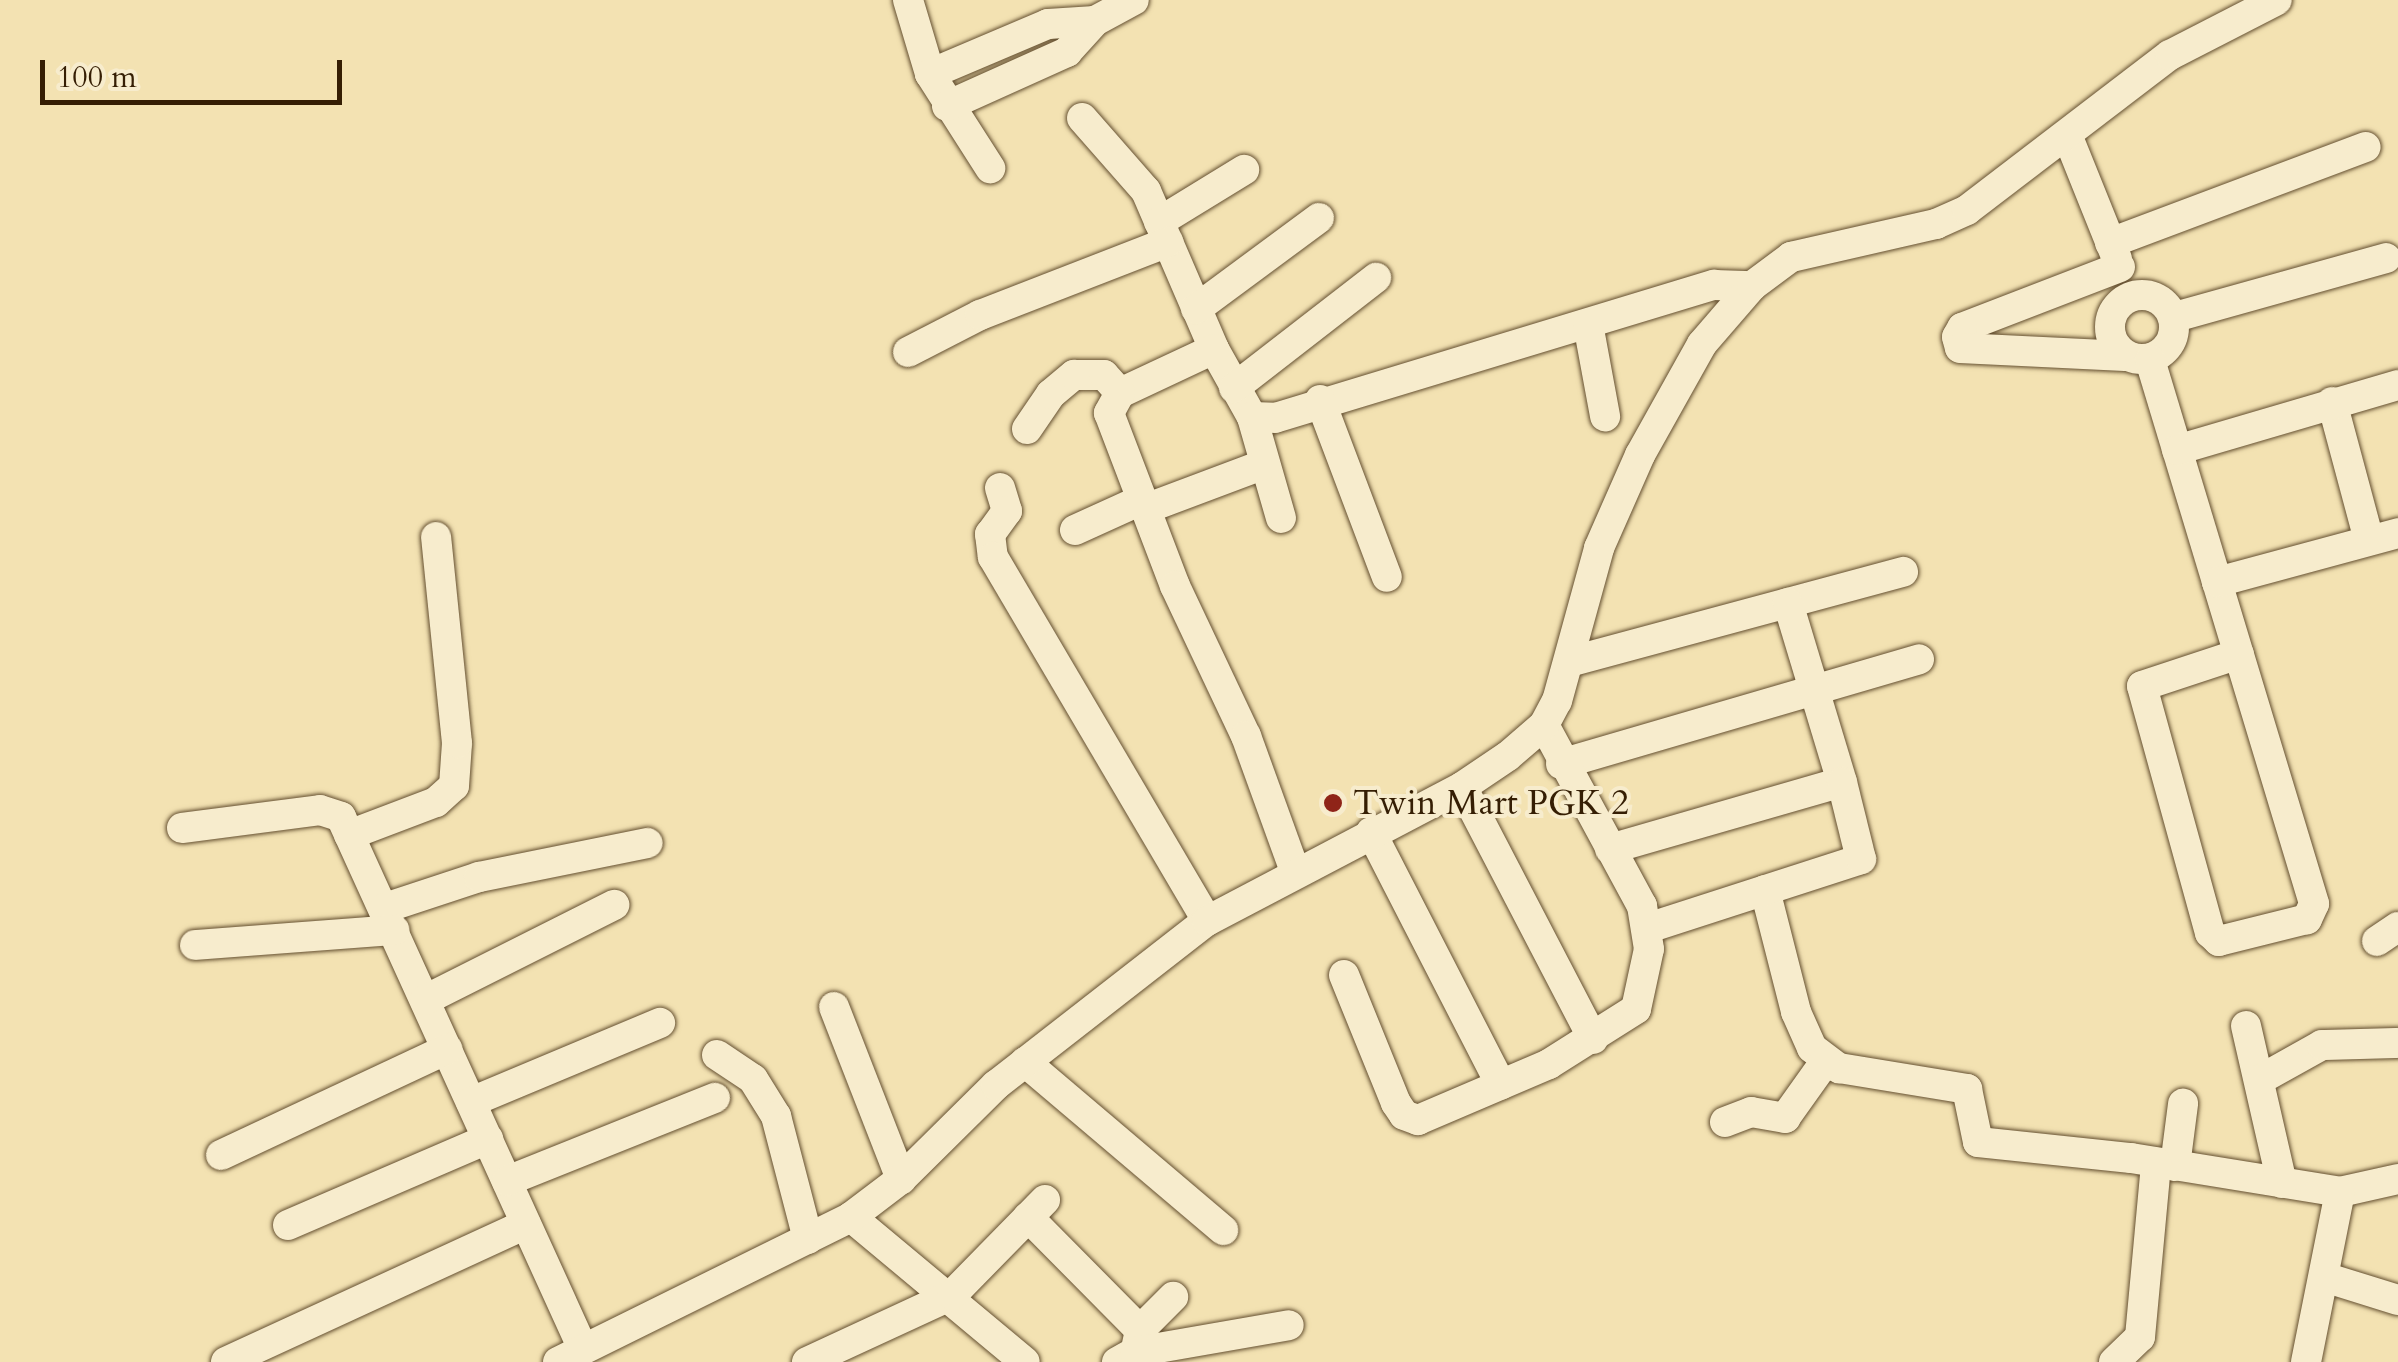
<!DOCTYPE html>
<html>
<head>
<meta charset="utf-8">
<style>
	body { margin:0 }
	#map { position:relative; width:2398px; height:1362px; overflow:hidden; background:#f3e2b2; font-family:Cardo,serif }
	div>[style] { position:absolute }
	.roads { filter:drop-shadow(0 0 2px #644f30) drop-shadow(0 0 2px #644f30) }
	.minor>* { height:30px; margin:-15px; padding:0 15px; transform-origin:15px; border-radius:15px; background:#f7eccd }
	.minor>.ring { margin:-15px; padding:0; box-sizing:content-box; background:none; border:30px solid #f7eccd; border-radius:50% }
	.dots>* { width:28px; height:28px; translate:-50% -50%; box-sizing:border-box; border:5px solid #f7eccd; border-radius:50% }
	span { translate:-50% -50%; white-space:nowrap; text-align:center; line-height:1.15; -webkit-text-stroke:8px #f7eccd; paint-order:stroke }
	.poi-label { font-size:35px; color:#351e04 }
	.left { translate:0 -50%; text-align:left }
	.scale { position:absolute; left:40px; top:60px; width:302px; height:45px; box-sizing:border-box; border:5px solid #351e04; border-top:0; padding-left:12px; font-size:30px; line-height:35px; white-space:nowrap; color:#351e04; -webkit-text-stroke:8px #f7eccd; paint-order:stroke }
</style>
</head>
<body>
<div id="map">
	<div class="roads">
		<div class="minor">
			<div style="left:908px;top:0;width:77px;rotate:73.4deg"></div>
			<div style="left:930px;top:74px;width:112px;rotate:57.4deg"></div>
			<div style="left:930px;top:74px;width:128px;rotate:-23deg"></div>
			<div style="left:1048px;top:24px;width:47px;rotate:-3.7deg"></div>
			<div style="left:947px;top:106px;width:132px;rotate:-24.2deg"></div>
			<div style="left:1067px;top:52px;width:42px;rotate:-47.9deg"></div>
			<div style="left:1095px;top:21px;width:44px;rotate:-28.3deg"></div>
			<div style="left:1082px;top:118px;width:97px;rotate:48.8deg"></div>
			<div style="left:1146px;top:191px;width:172px;rotate:66.7deg"></div>
			<div style="left:1214px;top:349px;width:78px;rotate:60.8deg"></div>
			<div style="left:1252px;top:417px;width:23px;rotate:2deg"></div>
			<div style="left:1275px;top:418px;width:459px;rotate:-16.9deg"></div>
			<div style="left:1714px;top:285px;width:38px;rotate:2deg"></div>
			<div style="left:2068px;top:137px;width:131px;rotate:68.1deg"></div>
			<div style="left:1159px;top:222px;width:100px;rotate:-31.5deg"></div>
			<div style="left:2110px;top:243px;width:273px;rotate:-20.6deg"></div>
			<div style="left:2120px;top:267px;width:169px;rotate:158.9deg"></div>
			<div style="left:1962px;top:328px;width:10px;rotate:119deg"></div>
			<div style="left:1957px;top:337px;width:11px;rotate:75deg"></div>
			<div style="left:1960px;top:348px;width:165px;rotate:2.8deg"></div>
			<div class="ring" style="left:2110px;top:295px;width:34px;height:34px"></div>
			<div style="left:1196px;top:309px;width:153px;rotate:-36.5deg"></div>
			<div style="left:2175px;top:317px;width:219px;rotate:-15.6deg"></div>
			<div style="left:1588px;top:324px;width:94px;rotate:79.5deg"></div>
			<div style="left:1214px;top:349px;width:104px;rotate:154.9deg"></div>
			<div style="left:1120px;top:393px;width:23px;rotate:119deg"></div>
			<div style="left:1109px;top:413px;width:185px;rotate:69.1deg"></div>
			<div style="left:1175px;top:586px;width:166px;rotate:64.7deg"></div>
			<div style="left:1246px;top:736px;width:144px;rotate:70.1deg"></div>
			<div style="left:908px;top:352px;width:81px;rotate:-27.2deg"></div>
			<div style="left:980px;top:315px;width:202px;rotate:-21.2deg"></div>
			<div style="left:2150px;top:360px;width:232px;rotate:73.2deg"></div>
			<div style="left:2217px;top:582px;width:336px;rotate:73.2deg"></div>
			<div style="left:2314px;top:904px;width:17px;rotate:115deg"></div>
			<div style="left:2307px;top:919px;width:91px;rotate:166deg"></div>
			<div style="left:2219px;top:941px;width:12px;rotate:-138deg"></div>
			<div style="left:2210px;top:933px;width:256px;rotate:-105.4deg"></div>
			<div style="left:2142px;top:686px;width:102px;rotate:-18.3deg"></div>
			<div style="left:1234px;top:388px;width:180px;rotate:-37.8deg"></div>
			<div style="left:1320px;top:400px;width:189px;rotate:69.3deg"></div>
			<div style="left:2332px;top:402px;width:143px;rotate:75deg"></div>
			<div style="left:1252px;top:417px;width:105px;rotate:74deg"></div>
			<div style="left:1027px;top:429px;width:42px;rotate:-55.6deg"></div>
			<div style="left:1051px;top:394px;width:30px;rotate:-40deg"></div>
			<div style="left:1074px;top:375px;width:30px"></div>
			<div style="left:1104px;top:375px;width:24px;rotate:48deg"></div>
			<div style="left:2177px;top:450px;width:230px;rotate:-16.4deg"></div>
			<div style="left:1000px;top:488px;width:24px;rotate:73deg"></div>
			<div style="left:1007px;top:511px;width:29px;rotate:126deg"></div>
			<div style="left:990px;top:534px;width:23px;rotate:83deg"></div>
			<div style="left:993px;top:557px;width:422px;rotate:59.5deg"></div>
			<div style="left:1145px;top:509px;width:128px;rotate:-20.6deg"></div>
			<div style="left:1075px;top:530px;width:72px;rotate:-24.4deg"></div>
			<div style="left:2217px;top:582px;width:188px;rotate:-15.1deg"></div>
			<div style="left:1569px;top:662px;width:346px;rotate:-15.1deg"></div>
			<div style="left:1561px;top:764px;width:373px;rotate:-16.3deg"></div>
			<div style="left:1462px;top:787px;width:284px;rotate:62.5deg"></div>
			<div style="left:182px;top:828px;width:139px;rotate:-7.4deg"></div>
			<div style="left:320px;top:810px;width:22px;rotate:18deg"></div>
			<div style="left:341px;top:817px;width:584px;rotate:65.54deg"></div>
			<div style="left:1371px;top:832px;width:284px;rotate:62.8deg"></div>
			<div style="left:349px;top:835px;width:93px;rotate:-20.8deg"></div>
			<div style="left:436px;top:802px;width:24px;rotate:-42deg"></div>
			<div style="left:454px;top:786px;width:43px;rotate:-86deg"></div>
			<div style="left:457px;top:743px;width:207px;rotate:-95.8deg"></div>
			<div style="left:1610px;top:849px;width:241px;rotate:-16.1deg"></div>
			<div style="left:1842px;top:782px;width:187px;rotate:-106.8deg"></div>
			<div style="left:1765px;top:890px;width:126px;rotate:75.7deg"></div>
			<div style="left:1796px;top:1012px;width:39px;rotate:66deg"></div>
			<div style="left:1812px;top:1048px;width:34px;rotate:37deg"></div>
			<div style="left:1839px;top:1068px;width:130px;rotate:9.3deg"></div>
			<div style="left:1967px;top:1089px;width:54px;rotate:78.3deg"></div>
			<div style="left:1978px;top:1142px;width:154px;rotate:6deg"></div>
			<div style="left:2131px;top:1158px;width:212px;rotate:9.2deg"></div>
			<div style="left:2340px;top:1192px;width:59px;rotate:-12.6deg"></div>
			<div style="left:385px;top:908px;width:99px;rotate:-18.3deg"></div>
			<div style="left:479px;top:877px;width:172px;rotate:-11.4deg"></div>
			<div style="left:1648px;top:928px;width:224px;rotate:-17.9deg"></div>
			<div style="left:1861px;top:859px;width:79px;rotate:-103.9deg"></div>
			<div style="left:2377px;top:941px;width:25px;rotate:-34deg"></div>
			<div style="left:195px;top:945px;width:200px;rotate:-4.3deg"></div>
			<div style="left:1344px;top:975px;width:138px;rotate:67.9deg"></div>
			<div style="left:1396px;top:1103px;width:14px;rotate:56deg"></div>
			<div style="left:1404px;top:1115px;width:15px;rotate:20deg"></div>
			<div style="left:1418px;top:1120px;width:142px;rotate:-23.1deg"></div>
			<div style="left:1549px;top:1064px;width:103px;rotate:-32.3deg"></div>
			<div style="left:1636px;top:1009px;width:61px;rotate:-77.8deg"></div>
			<div style="left:1649px;top:949px;width:44px;rotate:-99.2deg"></div>
			<div style="left:1642px;top:906px;width:206px;rotate:-118.4deg"></div>
			<div style="left:425px;top:1000px;width:212px;rotate:-26.7deg"></div>
			<div style="left:834px;top:1007px;width:185px;rotate:68.7deg"></div>
			<div style="left:2246px;top:1026px;width:161px;rotate:77.1deg"></div>
			<div style="left:717px;top:1055px;width:43px;rotate:33.7deg"></div>
			<div style="left:753px;top:1079px;width:44px;rotate:58.1deg"></div>
			<div style="left:776px;top:1116px;width:127px;rotate:75.4deg"></div>
			<div style="left:1025px;top:1062px;width:260px;rotate:40.3deg"></div>
			<div style="left:2261px;top:1079px;width:70px;rotate:-29.1deg"></div>
			<div style="left:2322px;top:1045px;width:76px;rotate:-1.5deg"></div>
			<div style="left:471px;top:1102px;width:205px;rotate:-22.7deg"></div>
			<div style="left:1725px;top:1122px;width:28px;rotate:-21deg"></div>
			<div style="left:1751px;top:1112px;width:35px;rotate:10deg"></div>
			<div style="left:1785px;top:1118px;width:69px;rotate:-54.5deg"></div>
			<div style="left:221px;top:1155px;width:250px;rotate:-25.1deg"></div>
			<div style="left:2175px;top:1166px;width:63px;rotate:-82.6deg"></div>
			<div style="left:507px;top:1181px;width:224px;rotate:-21.8deg"></div>
			<div style="left:851px;top:1217px;width:226px;rotate:39.8deg"></div>
			<div style="left:1028px;top:1217px;width:159px;rotate:45.3deg"></div>
			<div style="left:288px;top:1225px;width:218px;rotate:-23.3deg"></div>
			<div style="left:2324px;top:1277px;width:77px;rotate:17.3deg"></div>
			<div style="left:1136px;top:1349px;width:19px;rotate:-78deg"></div>
			<div style="left:1140px;top:1330px;width:47px;rotate:-45deg"></div>
			<div style="left:226px;top:1362px;width:330px;rotate:-24.7deg"></div>
			<div style="left:558px;top:1362px;width:327px;rotate:-26.3deg"></div>
			<div style="left:851px;top:1217px;width:63px;rotate:-37.2deg"></div>
			<div style="left:901px;top:1179px;width:134px;rotate:-44.7deg"></div>
			<div style="left:996px;top:1085px;width:267px;rotate:-37.9deg"></div>
			<div style="left:1207px;top:921px;width:288px;rotate:-27.7deg"></div>
			<div style="left:1462px;top:787px;width:55px;rotate:-34deg"></div>
			<div style="left:1508px;top:756px;width:48px;rotate:-40.7deg"></div>
			<div style="left:1544px;top:725px;width:27px;rotate:-62deg"></div>
			<div style="left:1557px;top:701px;width:159px;rotate:-74.6deg"></div>
			<div style="left:1599px;top:548px;width:102px;rotate:-66.2deg"></div>
			<div style="left:1640px;top:455px;width:127px;rotate:-60.8deg"></div>
			<div style="left:1702px;top:344px;width:77px;rotate:-49.2deg"></div>
			<div style="left:1752px;top:286px;width:49px;rotate:-36.6deg"></div>
			<div style="left:1791px;top:257px;width:149px;rotate:-12.8deg"></div>
			<div style="left:1936px;top:224px;width:34px;rotate:-24deg"></div>
			<div style="left:1967px;top:210px;width:255px;rotate:-37.4deg"></div>
			<div style="left:2170px;top:55px;width:120px;rotate:-27.2deg"></div>
			<div style="left:807px;top:1362px;width:160px;rotate:-24.8deg"></div>
			<div style="left:952px;top:1295px;width:133px;rotate:-45.6deg"></div>
			<div style="left:1117px;top:1362px;width:21px;rotate:-29deg"></div>
			<div style="left:1135px;top:1352px;width:156px;rotate:-9.9deg"></div>
			<div style="left:2114px;top:1362px;width:36px;rotate:-44deg"></div>
			<div style="left:2140px;top:1337px;width:175px;rotate:-84.7deg"></div>
			<div style="left:2306px;top:1362px;width:173px;rotate:-78.7deg"></div>
		</div>
	</div>
	<div class="dots">
		<div style="left:1333px;top:803px;background:#8f2418"></div>
	</div>
	<div class="poi-label">
		<span class="left" style="left:1353px;top:803px">Twin Mart PGK 2</span>
	</div>
	<div class="scale">100 m</div>
</div>
</body>
</html>
